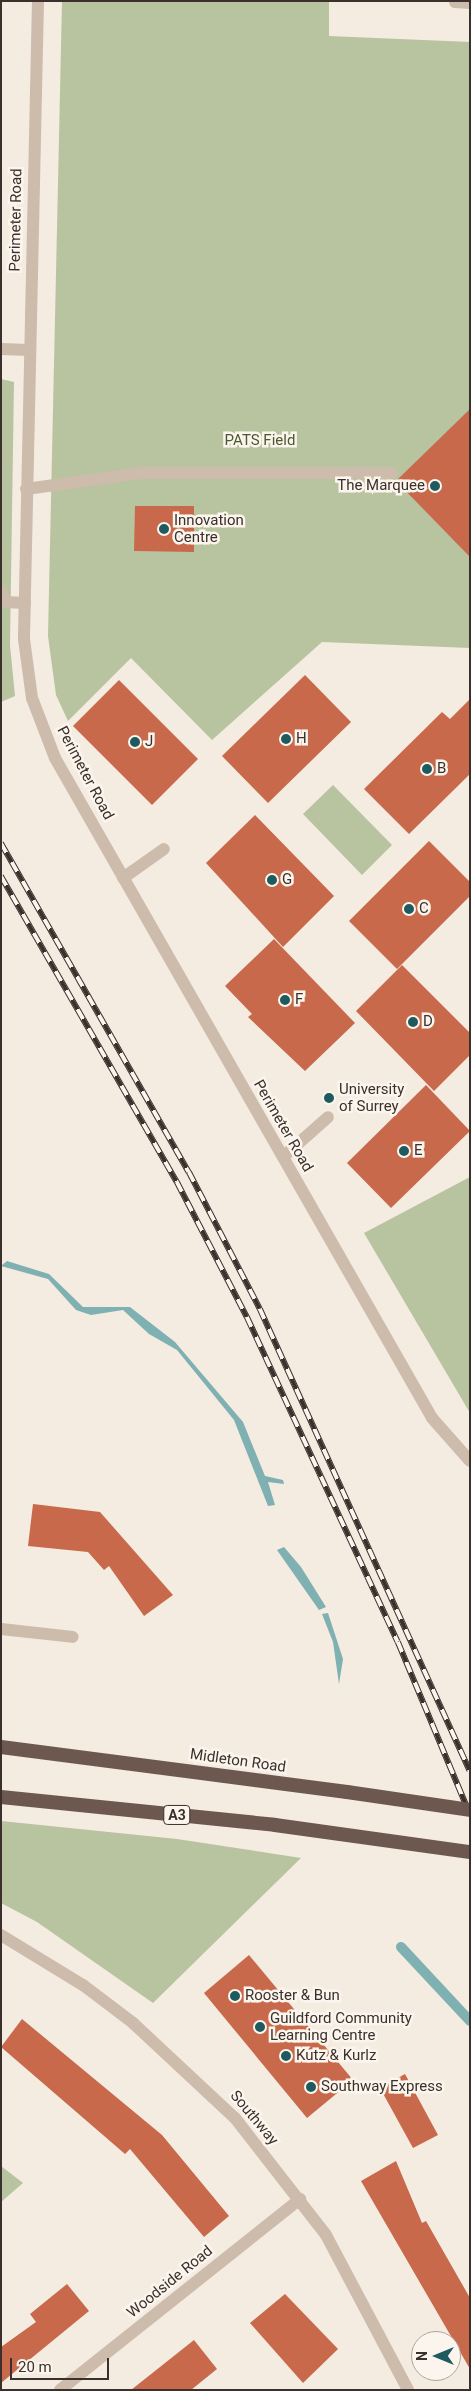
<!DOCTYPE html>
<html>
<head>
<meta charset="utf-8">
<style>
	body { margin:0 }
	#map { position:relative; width:471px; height:2391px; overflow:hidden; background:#f4ebe1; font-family:Roboto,sans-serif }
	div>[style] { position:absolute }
	.green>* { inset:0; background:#b8c4a0 }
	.water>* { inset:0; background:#7fb0b2 }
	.stream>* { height:10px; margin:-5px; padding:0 5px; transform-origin:5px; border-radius:5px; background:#7fb0b2 }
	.building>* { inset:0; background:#c8694b }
	.service>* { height:12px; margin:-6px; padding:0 6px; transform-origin:6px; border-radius:6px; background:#cdbbac }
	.minor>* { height:12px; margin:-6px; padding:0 6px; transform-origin:6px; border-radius:6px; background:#cdbbac }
	.tertiary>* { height:12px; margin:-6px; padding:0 6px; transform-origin:6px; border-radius:6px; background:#cdbbac }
	.trunk>* { height:14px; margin:-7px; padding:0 7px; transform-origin:7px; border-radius:7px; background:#6c584f }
	.rail>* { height:5.5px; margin-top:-2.75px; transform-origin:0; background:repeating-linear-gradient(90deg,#fbf5ee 0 11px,#3b302b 0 22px); box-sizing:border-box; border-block:1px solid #3b302b }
	.trunk-bridge>* { height:14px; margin:-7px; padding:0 7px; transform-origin:7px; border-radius:7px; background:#6c584f }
	.dots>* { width:14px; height:14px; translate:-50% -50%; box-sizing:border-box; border:2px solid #fbf5ee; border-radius:50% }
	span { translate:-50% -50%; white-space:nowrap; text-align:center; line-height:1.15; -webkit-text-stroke:5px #fbf5ee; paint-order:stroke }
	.shield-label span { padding:1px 4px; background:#fbf5ee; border:1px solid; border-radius:4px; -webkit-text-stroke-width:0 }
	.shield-label { font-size:14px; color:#3b302b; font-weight:700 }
	.street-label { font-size:15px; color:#3b302b }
	.park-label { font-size:15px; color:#4a5a2e }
	.poi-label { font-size:15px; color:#3b302b }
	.right { translate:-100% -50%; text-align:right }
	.left { translate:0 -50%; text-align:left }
	.frame { position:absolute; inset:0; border:2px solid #3b302b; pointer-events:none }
	.north { position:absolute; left:411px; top:2331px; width:50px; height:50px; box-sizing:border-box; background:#fbf5ee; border:1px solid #aea6a0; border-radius:50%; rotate:270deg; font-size:14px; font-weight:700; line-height:20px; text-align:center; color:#3b302b }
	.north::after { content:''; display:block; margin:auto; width:18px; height:22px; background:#1f5a5e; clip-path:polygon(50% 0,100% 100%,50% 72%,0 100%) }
	.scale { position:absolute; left:10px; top:2358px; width:99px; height:22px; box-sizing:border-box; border:2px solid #3b302b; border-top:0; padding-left:6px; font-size:15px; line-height:18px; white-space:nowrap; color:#3b302b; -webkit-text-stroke:4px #fbf5ee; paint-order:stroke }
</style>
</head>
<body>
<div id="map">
	<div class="green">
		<div style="clip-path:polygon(62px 1px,329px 1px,329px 36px,470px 42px,470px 648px,322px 642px,212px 740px,131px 658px,68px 721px,56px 695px,48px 636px)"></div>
		<div style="clip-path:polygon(1px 379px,14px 382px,10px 645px,15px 696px,1px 702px)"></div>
		<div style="clip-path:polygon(333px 785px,392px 845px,362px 875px,303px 814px)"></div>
		<div style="clip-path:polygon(470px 1177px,470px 1413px,364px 1233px)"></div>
		<div style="clip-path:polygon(1px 1821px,177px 1839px,301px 1858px,153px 2003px,37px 1922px,1px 1903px)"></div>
		<div style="clip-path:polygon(1px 2166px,23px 2183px,1px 2202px)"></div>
	</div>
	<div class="water">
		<div style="clip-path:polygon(7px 1261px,49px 1274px,83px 1307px,130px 1307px,175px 1342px,243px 1422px,265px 1476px,283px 1480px,284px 1484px,268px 1482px,275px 1505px,268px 1506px,234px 1420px,177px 1350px,149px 1334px,123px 1310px,91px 1315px,76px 1310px,48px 1279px,1px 1266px)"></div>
		<div style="clip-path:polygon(284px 1547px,301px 1567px,326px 1607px,319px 1610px,277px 1550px)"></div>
		<div style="clip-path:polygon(328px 1613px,343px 1659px,339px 1684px,333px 1642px,322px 1614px)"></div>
	</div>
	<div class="stream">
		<div style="left:401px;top:1947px;width:101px;rotate:47deg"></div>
	</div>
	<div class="building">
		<div style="clip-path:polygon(470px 409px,470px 557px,396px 481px)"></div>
		<div style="clip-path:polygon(135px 506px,194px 506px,194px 552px,134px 551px)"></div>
		<div style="clip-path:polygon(305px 675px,351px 722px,268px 803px,222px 756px)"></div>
		<div style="clip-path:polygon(119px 680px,198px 759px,152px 805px,73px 726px)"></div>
		<div style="clip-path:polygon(470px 699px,470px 774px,409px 834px,364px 789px,442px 712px,450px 719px)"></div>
		<div style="clip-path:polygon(255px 815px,334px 896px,283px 947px,206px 863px)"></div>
		<div style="clip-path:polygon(429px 841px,470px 882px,470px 896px,397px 969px,349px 921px)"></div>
		<div style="clip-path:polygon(274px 939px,355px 1023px,305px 1071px,248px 1017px,252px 1014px,225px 986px)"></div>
		<div style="clip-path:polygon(402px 965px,470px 1033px,470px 1055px,434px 1091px,356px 1011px)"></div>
		<div style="clip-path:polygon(426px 1085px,470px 1131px,391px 1208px,347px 1163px)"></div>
		<div style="clip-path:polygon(33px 1504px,100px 1512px,173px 1595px,144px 1616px,109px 1566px,104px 1570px,88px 1552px,28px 1546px)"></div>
		<div style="clip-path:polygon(249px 1955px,353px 2080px,307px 2118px,204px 1993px)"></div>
		<div style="clip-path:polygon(22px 2019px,162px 2135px,229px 2216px,204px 2237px,130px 2149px,125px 2154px,1px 2047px)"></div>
		<div style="clip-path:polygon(405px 2074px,438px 2135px,413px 2148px,380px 2088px)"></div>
		<div style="clip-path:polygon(396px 2161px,422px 2223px,426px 2221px,470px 2298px,470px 2369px,361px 2181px)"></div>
		<div style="clip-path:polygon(67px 2284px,89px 2311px,1px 2383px,1px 2347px,36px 2322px,30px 2314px)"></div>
		<div style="clip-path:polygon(285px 2294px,338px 2349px,303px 2383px,250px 2323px)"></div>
		<div style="clip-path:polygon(194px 2340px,217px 2369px,191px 2390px,131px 2390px)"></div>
	</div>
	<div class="service">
		<div style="left:455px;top:2px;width:15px;rotate:4deg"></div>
		<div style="left:1px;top:349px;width:28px;rotate:2deg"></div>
		<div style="left:26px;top:489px;width:116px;rotate:-7.9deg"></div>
		<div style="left:141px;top:473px;width:251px"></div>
		<div style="left:1px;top:591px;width:12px;rotate:70deg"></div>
		<div style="left:5px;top:602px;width:20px;rotate:3deg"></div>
		<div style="left:123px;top:878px;width:50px;rotate:-35.3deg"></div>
		<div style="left:283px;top:1157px;width:60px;rotate:-41.6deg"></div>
	</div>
	<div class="minor">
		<div style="left:38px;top:1px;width:638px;rotate:91.26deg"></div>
		<div style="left:24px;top:639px;width:60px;rotate:82.3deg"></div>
		<div style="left:32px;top:698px;width:64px;rotate:69deg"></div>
		<div style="left:55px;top:758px;width:760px;rotate:60.26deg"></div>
		<div style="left:432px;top:1418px;width:57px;rotate:48.5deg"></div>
		<div style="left:1px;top:1629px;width:72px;rotate:6.3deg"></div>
		<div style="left:60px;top:2390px;width:307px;rotate:-38.5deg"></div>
	</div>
	<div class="tertiary">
		<div style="left:1px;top:1935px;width:96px;rotate:31.4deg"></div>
		<div style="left:83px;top:1985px;width:63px;rotate:37.2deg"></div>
		<div style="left:133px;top:2023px;width:139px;rotate:43deg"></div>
		<div style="left:235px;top:2118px;width:148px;rotate:52.1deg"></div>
		<div style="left:326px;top:2235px;width:175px;rotate:62.1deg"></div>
	</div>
	<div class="trunk">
		<div style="left:1px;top:1747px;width:349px;rotate:7.4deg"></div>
		<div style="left:1px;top:1797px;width:275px;rotate:5.8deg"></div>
		<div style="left:275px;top:1825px;width:197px;rotate:7.9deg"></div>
	</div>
	<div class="rail">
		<div style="left:1px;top:843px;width:379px;rotate:60.3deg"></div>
		<div style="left:189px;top:1172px;width:154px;rotate:62.6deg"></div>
		<div style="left:260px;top:1309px;width:507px;rotate:65.56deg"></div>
		<div style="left:1px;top:876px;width:353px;rotate:60.1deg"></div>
		<div style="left:177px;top:1182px;width:152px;rotate:62.6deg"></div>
		<div style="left:247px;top:1317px;width:358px;rotate:65.1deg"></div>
		<div style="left:398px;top:1642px;width:186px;rotate:67.3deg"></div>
	</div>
	<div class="trunk-bridge">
		<div style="left:347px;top:1792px;width:124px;rotate:8.3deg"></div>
	</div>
	<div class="dots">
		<div style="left:435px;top:486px;background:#1f5a5e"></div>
		<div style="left:164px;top:529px;background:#1f5a5e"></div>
		<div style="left:286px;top:739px;background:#1f5a5e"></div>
		<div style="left:135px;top:742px;background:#1f5a5e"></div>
		<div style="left:427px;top:769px;background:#1f5a5e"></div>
		<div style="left:272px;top:880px;background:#1f5a5e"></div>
		<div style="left:409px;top:909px;background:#1f5a5e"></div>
		<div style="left:285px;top:1000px;background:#1f5a5e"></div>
		<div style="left:413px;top:1022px;background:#1f5a5e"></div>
		<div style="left:329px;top:1098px;background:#1f5a5e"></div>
		<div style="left:404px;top:1151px;background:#1f5a5e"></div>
		<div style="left:235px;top:1996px;background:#1f5a5e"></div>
		<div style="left:260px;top:2027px;background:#1f5a5e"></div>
		<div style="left:286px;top:2056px;background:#1f5a5e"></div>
		<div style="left:311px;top:2087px;background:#1f5a5e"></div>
	</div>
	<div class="shield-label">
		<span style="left:177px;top:1815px">A3</span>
	</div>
	<div class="street-label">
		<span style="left:16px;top:220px;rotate:-89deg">Perimeter Road</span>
		<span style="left:85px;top:773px;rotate:62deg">Perimeter Road</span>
		<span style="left:283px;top:1126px;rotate:60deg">Perimeter Road</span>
		<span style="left:238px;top:1761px;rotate:8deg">Midleton Road</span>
		<span style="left:254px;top:2118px;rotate:50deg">Southway</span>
		<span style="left:170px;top:2282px;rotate:-39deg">Woodside Road</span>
	</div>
	<div class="park-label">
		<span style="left:260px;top:441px">PATS Field</span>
	</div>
	<div class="poi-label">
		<span class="right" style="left:425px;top:486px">The Marquee</span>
		<span class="left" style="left:174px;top:529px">Innovation<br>Centre</span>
		<span class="left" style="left:296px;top:739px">H</span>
		<span class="left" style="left:145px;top:742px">J</span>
		<span class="left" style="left:437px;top:769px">B</span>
		<span class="left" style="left:282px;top:880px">G</span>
		<span class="left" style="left:419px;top:909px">C</span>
		<span class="left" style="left:295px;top:1000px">F</span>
		<span class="left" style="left:423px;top:1022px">D</span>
		<span class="left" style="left:339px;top:1098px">University<br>of Surrey</span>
		<span class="left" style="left:414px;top:1151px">E</span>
		<span class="left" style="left:245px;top:1996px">Rooster &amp; Bun</span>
		<span class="left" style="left:270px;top:2027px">Guildford Community<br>Learning Centre</span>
		<span class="left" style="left:296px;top:2056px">Kutz &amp; Kurlz</span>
		<span class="left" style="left:321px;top:2087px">Southway Express</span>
	</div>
	<div class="frame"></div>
	<div class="north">N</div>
	<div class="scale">20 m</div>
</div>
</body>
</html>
